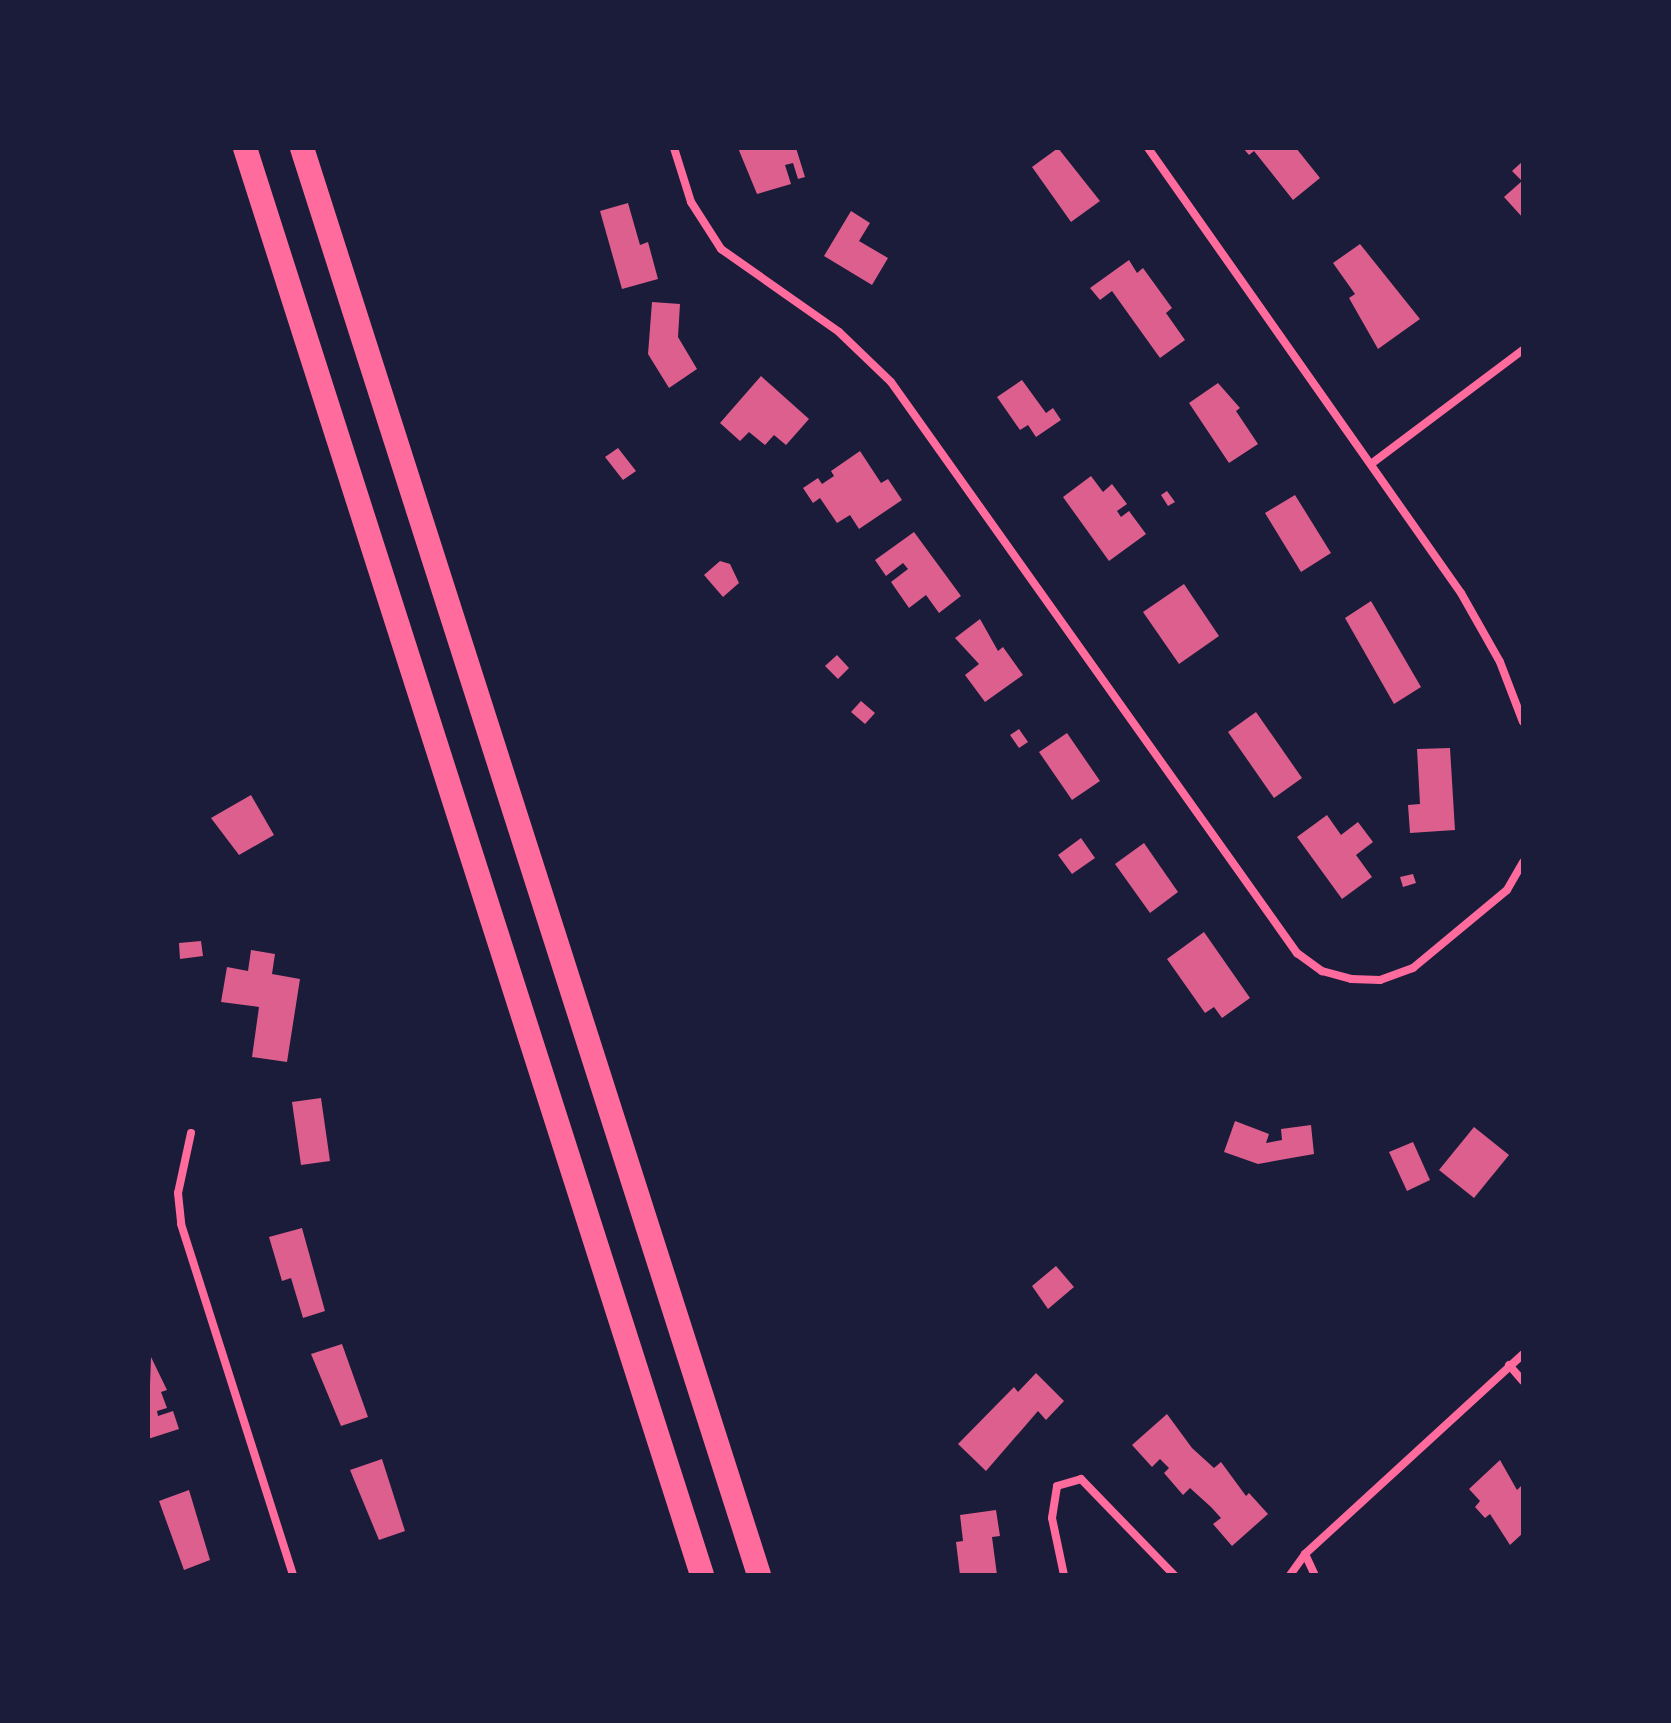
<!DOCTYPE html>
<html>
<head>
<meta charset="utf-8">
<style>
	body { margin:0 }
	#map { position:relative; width:1671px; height:1723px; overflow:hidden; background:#1b1b3a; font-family:"Alegreya Sans",sans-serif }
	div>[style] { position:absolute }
	.building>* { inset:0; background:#dd5f8e }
	.minor>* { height:8px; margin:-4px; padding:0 4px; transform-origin:4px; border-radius:4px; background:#ff6b9d }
	.motorway>* { height:24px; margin:-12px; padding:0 12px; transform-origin:12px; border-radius:12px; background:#ff6b9d }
	span { translate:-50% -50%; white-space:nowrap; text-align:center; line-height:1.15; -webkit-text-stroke:8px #1b1b3a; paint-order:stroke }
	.frame { position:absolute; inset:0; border:150px solid #1b1b3a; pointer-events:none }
</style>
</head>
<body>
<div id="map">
	<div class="building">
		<div style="clip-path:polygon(738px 148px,796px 148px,805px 177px,798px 179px,793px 163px,785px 165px,791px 184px,757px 194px)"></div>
		<div style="clip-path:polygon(1058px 148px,1100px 201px,1071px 222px,1032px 167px)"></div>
		<div style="clip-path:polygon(1243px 148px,1296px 148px,1320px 178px,1293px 200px,1254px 151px,1249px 155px)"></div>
		<div style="clip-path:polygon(1523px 161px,1523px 218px,1504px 197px,1522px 181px,1512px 171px)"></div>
		<div style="clip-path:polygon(628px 203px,640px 245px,648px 242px,658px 279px,622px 289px,600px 211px)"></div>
		<div style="clip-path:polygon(851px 211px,870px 223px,859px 241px,888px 258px,872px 285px,824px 256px)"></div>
		<div style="clip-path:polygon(1360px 244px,1420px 319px,1378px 349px,1349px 298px,1355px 294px,1333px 263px)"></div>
		<div style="clip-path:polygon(1129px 260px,1137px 273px,1143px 268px,1172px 308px,1166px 313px,1185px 340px,1160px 358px,1112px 291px,1100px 300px,1090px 288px)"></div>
		<div style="clip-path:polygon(652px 302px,680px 304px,678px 337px,697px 369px,669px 388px,648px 354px)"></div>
		<div style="clip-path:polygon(761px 376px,809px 419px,786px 445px,774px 435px,765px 445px,749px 432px,740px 441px,720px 423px)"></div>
		<div style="clip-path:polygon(1022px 380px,1046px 413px,1053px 408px,1061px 420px,1036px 437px,1028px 425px,1020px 430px,997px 397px)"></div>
		<div style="clip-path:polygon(1218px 383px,1240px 408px,1236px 411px,1258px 444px,1229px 463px,1189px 403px)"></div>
		<div style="clip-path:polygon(618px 448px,636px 471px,623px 480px,605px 457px)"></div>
		<div style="clip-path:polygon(860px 451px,881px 483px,888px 479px,902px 500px,859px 529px,850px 515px,837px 523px,820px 498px,813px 503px,803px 488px,818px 478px,822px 484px,834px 476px,831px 471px)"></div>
		<div style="clip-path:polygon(1091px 476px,1103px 492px,1112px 484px,1127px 504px,1117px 511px,1121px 517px,1129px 511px,1146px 534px,1109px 561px,1063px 497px)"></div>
		<div style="clip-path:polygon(1167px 491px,1175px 502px,1168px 506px,1161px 495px)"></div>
		<div style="clip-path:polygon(1295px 495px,1331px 553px,1301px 572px,1265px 513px)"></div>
		<div style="clip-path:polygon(914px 532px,961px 596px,939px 613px,926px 595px,909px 608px,891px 582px,908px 569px,903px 563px,886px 576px,875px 560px)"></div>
		<div style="clip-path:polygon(720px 561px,730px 564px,739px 583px,723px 597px,704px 575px)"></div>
		<div style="clip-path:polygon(1184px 584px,1219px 636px,1179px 664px,1143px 612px)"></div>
		<div style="clip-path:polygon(1371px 601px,1421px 687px,1394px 704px,1345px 618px)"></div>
		<div style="clip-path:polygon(980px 619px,998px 651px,1003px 647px,1023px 675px,985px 702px,965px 675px,979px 664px,955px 638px)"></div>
		<div style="clip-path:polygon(837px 655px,849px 668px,838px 679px,825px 666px)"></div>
		<div style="clip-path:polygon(861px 701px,875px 713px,865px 724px,851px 712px)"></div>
		<div style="clip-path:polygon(1256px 712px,1302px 778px,1274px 798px,1228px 732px)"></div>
		<div style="clip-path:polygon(1019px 729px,1028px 742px,1019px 748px,1010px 735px)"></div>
		<div style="clip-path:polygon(1067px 733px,1100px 781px,1072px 800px,1039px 752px)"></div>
		<div style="clip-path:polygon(1450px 748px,1455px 830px,1410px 833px,1408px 805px,1420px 804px,1417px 749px)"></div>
		<div style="clip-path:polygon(251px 795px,274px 835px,239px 855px,211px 818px)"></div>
		<div style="clip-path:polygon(1327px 815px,1341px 835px,1358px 822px,1373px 842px,1356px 855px,1372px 877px,1342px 899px,1297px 837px)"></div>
		<div style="clip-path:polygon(1081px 838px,1095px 858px,1072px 874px,1058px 855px)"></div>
		<div style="clip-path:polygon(1144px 843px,1178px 892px,1150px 913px,1115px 864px)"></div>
		<div style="clip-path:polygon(1413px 874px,1416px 883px,1403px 887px,1400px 877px)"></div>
		<div style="clip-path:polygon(1204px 932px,1250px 998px,1222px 1018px,1214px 1007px,1205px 1013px,1167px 959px)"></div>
		<div style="clip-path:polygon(201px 941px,203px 956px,180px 959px,179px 943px)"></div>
		<div style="clip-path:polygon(251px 950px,275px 954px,272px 974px,300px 979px,287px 1062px,252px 1057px,259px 1007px,221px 1002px,227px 967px,248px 971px)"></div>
		<div style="clip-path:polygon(321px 1098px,330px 1161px,301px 1165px,292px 1102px)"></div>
		<div style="clip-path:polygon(1235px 1121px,1269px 1134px,1266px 1143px,1282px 1140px,1281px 1129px,1311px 1125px,1314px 1154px,1258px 1164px,1224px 1152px)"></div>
		<div style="clip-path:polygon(1474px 1127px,1509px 1155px,1474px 1198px,1439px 1170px)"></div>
		<div style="clip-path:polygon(1413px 1142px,1430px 1180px,1407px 1191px,1389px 1152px)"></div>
		<div style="clip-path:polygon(302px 1228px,325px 1311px,303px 1318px,291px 1278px,282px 1281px,269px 1237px)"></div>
		<div style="clip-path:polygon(1056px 1266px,1074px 1287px,1048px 1309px,1032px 1286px)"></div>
		<div style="clip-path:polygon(342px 1344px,368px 1417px,341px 1426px,311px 1354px)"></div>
		<div style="clip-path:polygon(151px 1357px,167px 1390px,161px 1392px,167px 1408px,157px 1411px,158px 1416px,173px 1411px,179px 1429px,148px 1439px)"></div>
		<div style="clip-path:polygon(1036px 1373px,1064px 1401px,1046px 1420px,1038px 1411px,986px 1471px,958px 1444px,1014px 1387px,1018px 1392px)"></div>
		<div style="clip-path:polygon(1167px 1414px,1192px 1448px,1214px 1468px,1221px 1462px,1246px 1496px,1249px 1493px,1268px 1514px,1232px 1546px,1213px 1524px,1221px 1518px,1211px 1507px,1190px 1488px,1183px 1495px,1164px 1473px,1169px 1468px,1160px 1459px,1152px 1467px,1132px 1445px)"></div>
		<div style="clip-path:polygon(382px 1459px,405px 1531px,379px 1540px,350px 1470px)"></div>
		<div style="clip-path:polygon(1500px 1460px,1517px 1490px,1523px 1484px,1523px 1533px,1510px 1545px,1490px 1514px,1485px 1518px,1475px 1507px,1480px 1501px,1469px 1489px)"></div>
		<div style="clip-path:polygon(189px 1490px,210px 1560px,184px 1570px,159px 1501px)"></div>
		<div style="clip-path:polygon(996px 1510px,1000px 1536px,992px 1537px,997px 1575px,960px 1575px,956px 1542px,963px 1541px,960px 1515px)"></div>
	</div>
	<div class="minor">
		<div style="left:674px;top:148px;width:57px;rotate:72.5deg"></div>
		<div style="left:691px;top:202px;width:56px;rotate:57.4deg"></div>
		<div style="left:721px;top:249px;width:144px;rotate:35.1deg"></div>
		<div style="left:839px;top:332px;width:72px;rotate:43.9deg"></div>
		<div style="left:891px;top:382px;width:701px;rotate:54.59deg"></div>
		<div style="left:1297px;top:953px;width:31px;rotate:36deg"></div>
		<div style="left:1322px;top:971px;width:30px;rotate:15deg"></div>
		<div style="left:1351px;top:979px;width:29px;rotate:2deg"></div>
		<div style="left:1380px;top:980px;width:35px;rotate:-20deg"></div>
		<div style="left:1413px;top:968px;width:122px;rotate:-39.7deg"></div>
		<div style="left:1507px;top:890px;width:32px;rotate:-60deg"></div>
		<div style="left:1148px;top:148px;width:544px;rotate:54.88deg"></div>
		<div style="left:1461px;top:593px;width:79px;rotate:60.5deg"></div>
		<div style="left:1500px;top:662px;width:64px;rotate:69deg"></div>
		<div style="left:1371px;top:464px;width:190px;rotate:-36.9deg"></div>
		<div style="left:191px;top:1133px;width:61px;rotate:102.2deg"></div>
		<div style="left:178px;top:1193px;width:31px;rotate:84deg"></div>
		<div style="left:181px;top:1224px;width:368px;rotate:72.3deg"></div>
		<div style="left:1509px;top:1365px;width:21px;rotate:49deg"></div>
		<div style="left:1305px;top:1554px;width:23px;rotate:65deg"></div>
		<div style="left:1064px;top:1575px;width:58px;rotate:-101.9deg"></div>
		<div style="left:1052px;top:1518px;width:32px;rotate:-81deg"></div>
		<div style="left:1057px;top:1486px;width:25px;rotate:-16deg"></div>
		<div style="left:1081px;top:1479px;width:134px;rotate:45.9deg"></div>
		<div style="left:1290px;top:1575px;width:26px;rotate:-54deg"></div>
		<div style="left:1305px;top:1554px;width:296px;rotate:-42.5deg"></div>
	</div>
	<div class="motorway">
		<div style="left:245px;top:148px;width:1498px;rotate:72.24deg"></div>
		<div style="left:302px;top:148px;width:1498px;rotate:72.24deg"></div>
	</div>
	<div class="frame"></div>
</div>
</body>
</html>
